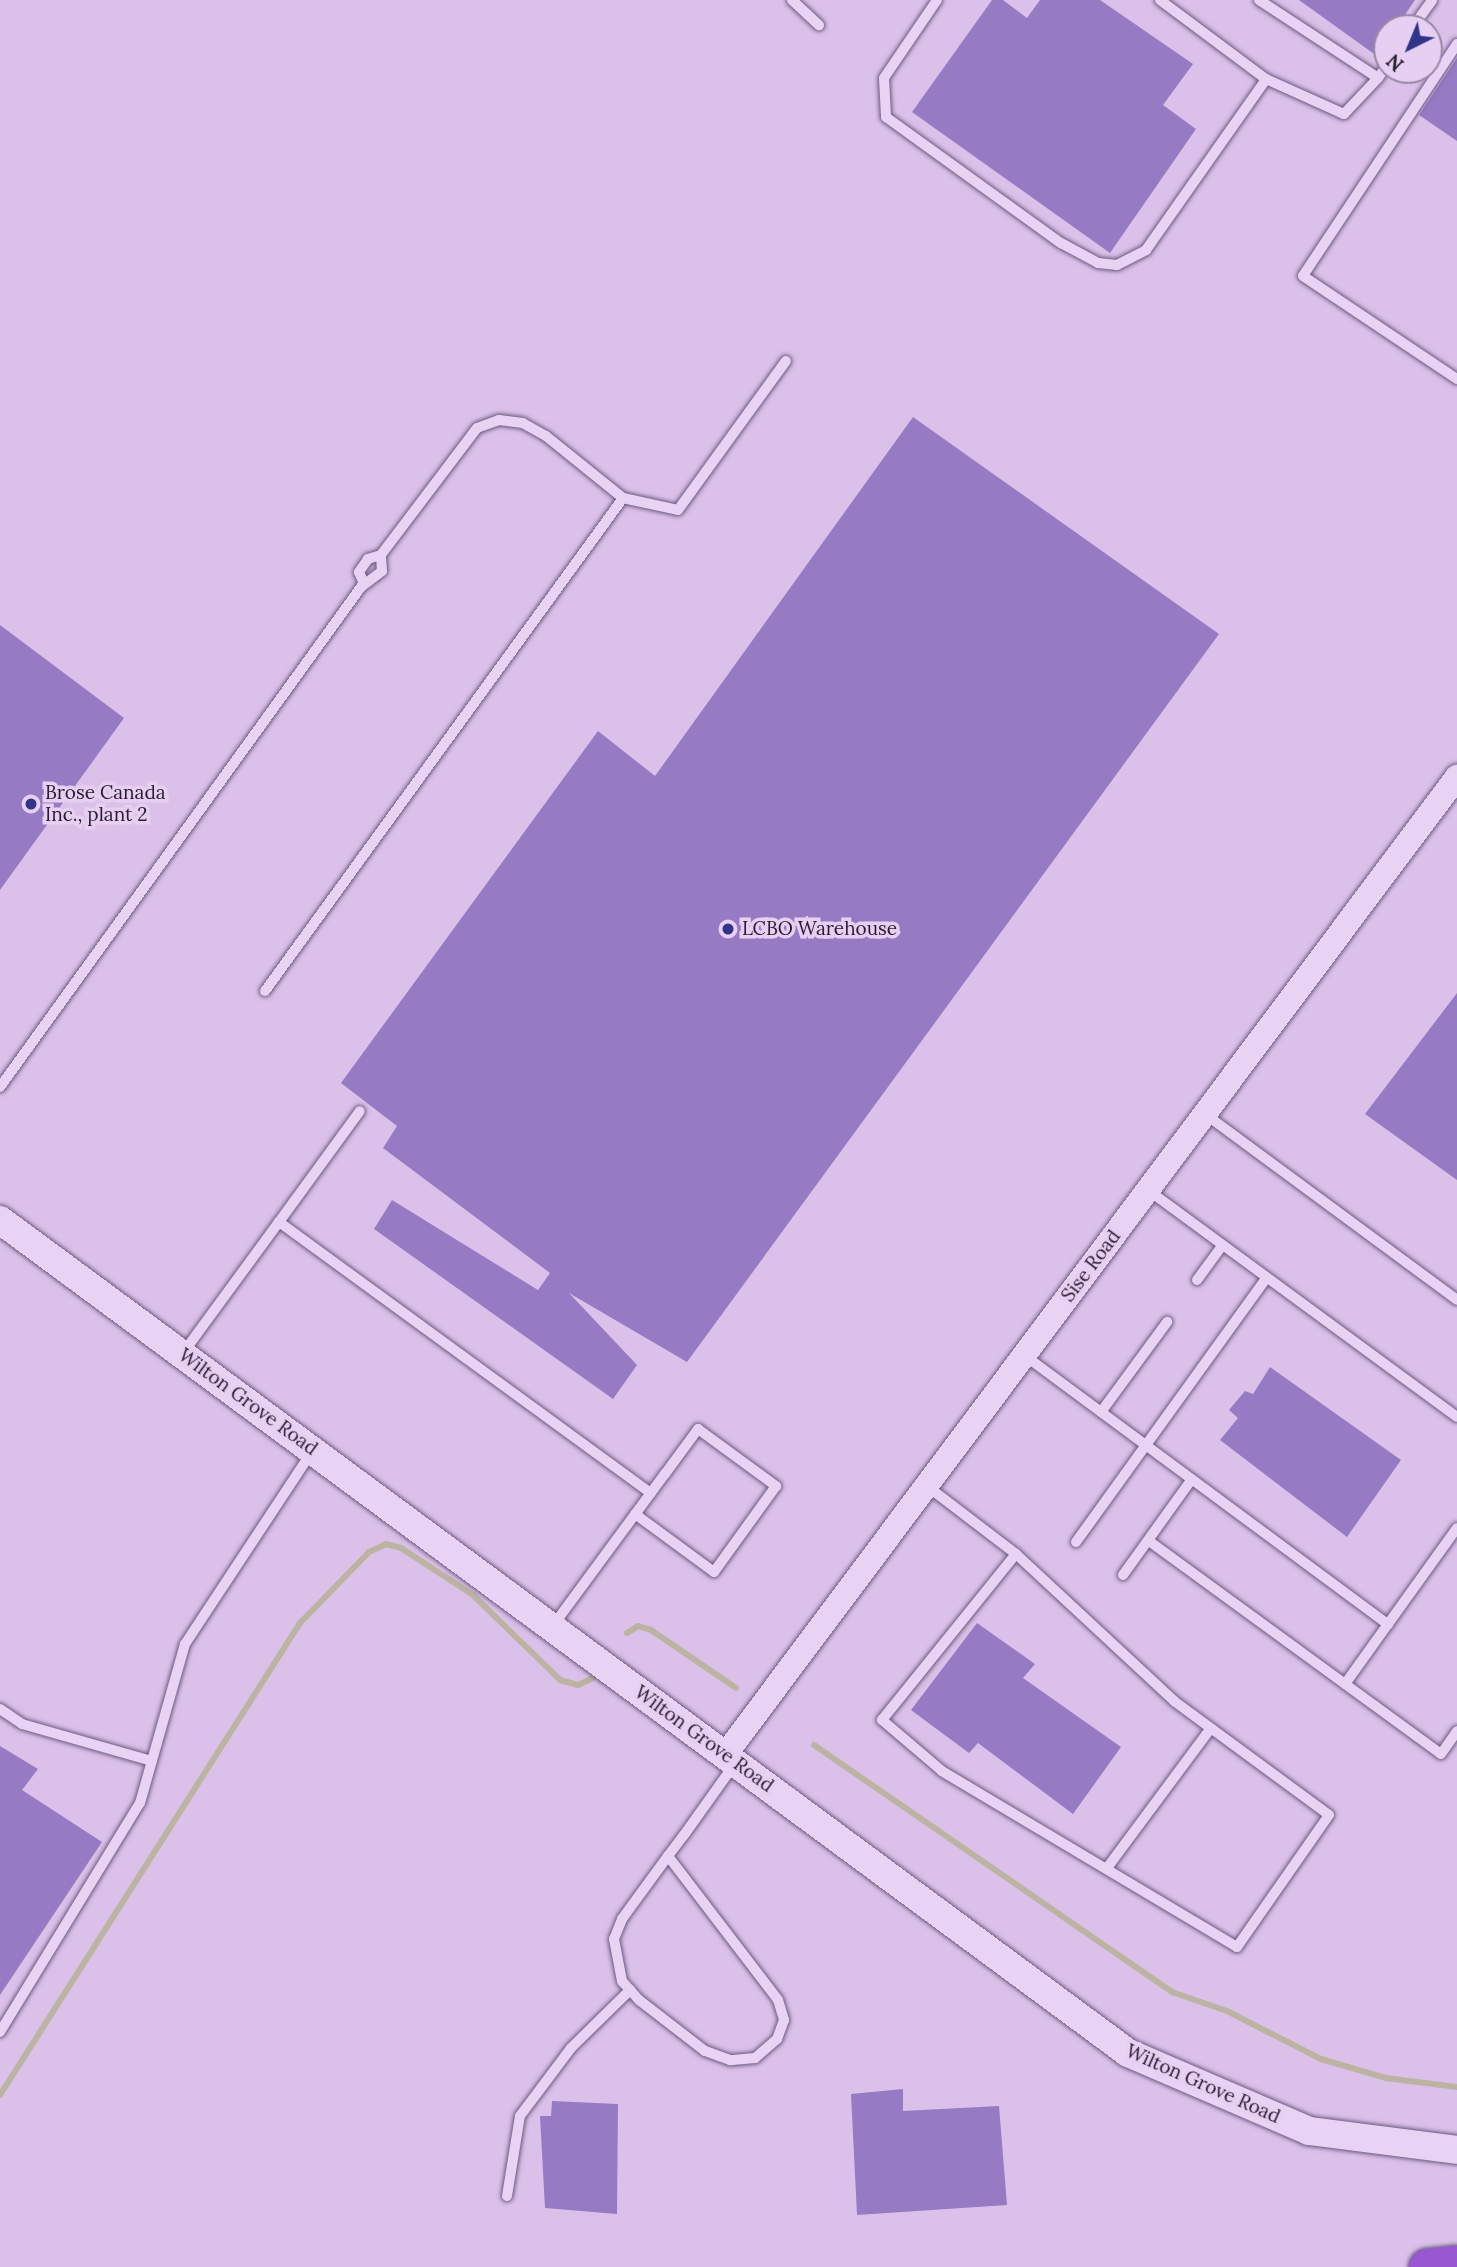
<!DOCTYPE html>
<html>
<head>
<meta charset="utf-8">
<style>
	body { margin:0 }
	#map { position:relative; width:1457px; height:2267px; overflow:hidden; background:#dbc1e9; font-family:Lora,serif }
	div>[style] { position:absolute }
	.stream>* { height:6px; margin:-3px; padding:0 3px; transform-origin:3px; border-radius:3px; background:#bcb3a3 }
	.building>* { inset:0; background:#967ac4 }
	.roads { filter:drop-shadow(0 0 2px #6d5a80) drop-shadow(0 0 2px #6d5a80) }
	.service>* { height:10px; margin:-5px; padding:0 5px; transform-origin:5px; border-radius:5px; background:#e9d3f5 }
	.tertiary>* { height:24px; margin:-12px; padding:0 12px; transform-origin:12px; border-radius:12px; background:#e9d3f5 }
	.secondary>* { height:28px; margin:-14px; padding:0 14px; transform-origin:14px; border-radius:14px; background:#e9d3f5 }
	.motorway>* { height:37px; margin:-18.5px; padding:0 18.5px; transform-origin:18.5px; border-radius:18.5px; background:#9858d2 }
	.dots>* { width:19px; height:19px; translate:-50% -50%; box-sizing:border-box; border:4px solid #e6cff1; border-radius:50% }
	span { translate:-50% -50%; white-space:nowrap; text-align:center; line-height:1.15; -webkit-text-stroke:7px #e6cff1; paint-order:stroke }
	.poi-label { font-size:19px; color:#261d31 }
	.left { translate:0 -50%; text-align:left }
	.street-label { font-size:19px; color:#261d31 }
	.north { position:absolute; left:1373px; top:14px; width:70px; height:70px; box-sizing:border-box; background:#e6cff1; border:2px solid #9988a4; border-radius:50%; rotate:223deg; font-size:19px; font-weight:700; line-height:28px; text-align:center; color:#261d31 }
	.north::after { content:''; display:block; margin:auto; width:24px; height:32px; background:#30348a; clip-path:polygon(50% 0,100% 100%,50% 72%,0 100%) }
</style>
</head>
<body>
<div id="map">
	<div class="stream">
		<div style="left:627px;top:1633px;width:13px;rotate:-32deg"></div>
		<div style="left:638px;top:1626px;width:14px;rotate:17deg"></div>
		<div style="left:651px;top:1630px;width:103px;rotate:34.3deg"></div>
		<div style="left:814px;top:1745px;width:435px;rotate:34.6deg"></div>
		<div style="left:1172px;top:1992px;width:58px;rotate:19.1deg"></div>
		<div style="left:1227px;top:2011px;width:106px;rotate:27.1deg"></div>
		<div style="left:1321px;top:2059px;width:68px;rotate:16.3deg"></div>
		<div style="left:1386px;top:2078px;width:72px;rotate:7.2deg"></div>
		<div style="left:0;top:2095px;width:559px;rotate:-57.56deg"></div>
		<div style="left:300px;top:1623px;width:99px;rotate:-45.8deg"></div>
		<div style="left:369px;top:1552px;width:19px;rotate:-25deg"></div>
		<div style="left:386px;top:1544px;width:16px;rotate:15deg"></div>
		<div style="left:401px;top:1548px;width:86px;rotate:33.1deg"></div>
		<div style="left:473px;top:1595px;width:122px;rotate:44.3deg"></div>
		<div style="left:560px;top:1680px;width:19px;rotate:16deg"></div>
		<div style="left:578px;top:1685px;width:17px;rotate:-25deg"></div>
	</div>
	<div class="building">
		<div style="clip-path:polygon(992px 0,1003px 0,1027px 18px,1040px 0,1100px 0,1193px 64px,1163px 105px,1196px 129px,1110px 253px,912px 112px)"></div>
		<div style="clip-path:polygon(1299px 0,1415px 0,1396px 28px,1387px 28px,1377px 56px)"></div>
		<div style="clip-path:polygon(1457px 58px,1457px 141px,1419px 115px)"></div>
		<div style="clip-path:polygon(913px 417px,1219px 634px,687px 1362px,569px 1293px,637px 1365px,613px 1399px,374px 1229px,392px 1200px,538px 1290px,550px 1273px,383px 1148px,397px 1126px,341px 1083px,598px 731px,655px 776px)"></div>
		<div style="clip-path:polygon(0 625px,124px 718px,0 890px)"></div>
		<div style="clip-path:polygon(1457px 993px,1457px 1180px,1365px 1114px)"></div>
		<div style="clip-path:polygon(1270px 1367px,1401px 1460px,1347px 1537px,1220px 1440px,1238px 1418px,1229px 1410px,1245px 1391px,1253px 1394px)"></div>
		<div style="clip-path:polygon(977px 1623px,1035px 1664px,1023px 1678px,1121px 1747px,1073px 1814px,978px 1743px,969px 1753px,911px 1710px)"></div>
		<div style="clip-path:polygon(0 1746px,38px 1769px,22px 1790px,102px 1842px,0 1995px)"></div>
		<div style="clip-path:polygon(903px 2089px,903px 2111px,999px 2106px,1007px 2205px,857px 2215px,851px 2094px)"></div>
		<div style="clip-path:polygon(552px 2101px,618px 2104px,617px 2214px,545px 2208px,540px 2116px,551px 2116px)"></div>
	</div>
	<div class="roads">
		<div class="service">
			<div style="left:792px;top:0;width:37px;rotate:43deg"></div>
			<div style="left:937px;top:0;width:94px;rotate:124.2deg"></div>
			<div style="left:884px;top:78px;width:39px;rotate:87deg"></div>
			<div style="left:886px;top:117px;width:216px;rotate:35.8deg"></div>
			<div style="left:1061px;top:243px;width:42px;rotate:28.4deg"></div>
			<div style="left:1098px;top:263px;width:19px;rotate:6deg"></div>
			<div style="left:1117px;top:265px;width:33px;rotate:-27deg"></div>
			<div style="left:1146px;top:250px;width:209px;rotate:-54.9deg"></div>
			<div style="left:1266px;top:79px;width:85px;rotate:24.2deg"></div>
			<div style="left:1344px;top:114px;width:50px;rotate:-46.6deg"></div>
			<div style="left:1160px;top:0;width:132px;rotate:36.7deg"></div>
			<div style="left:1259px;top:0;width:142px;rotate:33.2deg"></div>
			<div style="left:1378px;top:78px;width:16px;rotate:-55deg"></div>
			<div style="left:1412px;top:28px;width:34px;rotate:-54deg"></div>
			<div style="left:1457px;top:44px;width:278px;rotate:123.6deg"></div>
			<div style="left:1303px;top:276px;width:185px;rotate:33.8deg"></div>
			<div style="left:623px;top:498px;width:56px;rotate:12.3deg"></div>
			<div style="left:678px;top:510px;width:184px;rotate:-54.1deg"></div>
			<div style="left:265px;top:991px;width:609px;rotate:-54.01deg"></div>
			<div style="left:623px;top:498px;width:99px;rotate:-141.2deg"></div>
			<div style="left:546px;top:436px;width:26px;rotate:-151deg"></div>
			<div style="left:523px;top:423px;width:24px;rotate:-173deg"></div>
			<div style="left:499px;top:420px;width:23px;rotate:160deg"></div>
			<div style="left:477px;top:428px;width:159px;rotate:127.1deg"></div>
			<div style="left:381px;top:555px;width:14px;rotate:163deg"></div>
			<div style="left:368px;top:559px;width:16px;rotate:125deg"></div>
			<div style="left:359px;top:572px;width:13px;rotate:67deg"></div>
			<div style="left:0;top:1087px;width:617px;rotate:-54.17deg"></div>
			<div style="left:361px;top:587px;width:26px;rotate:-37deg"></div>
			<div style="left:382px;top:571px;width:16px;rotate:-94deg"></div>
			<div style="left:1205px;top:1114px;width:313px;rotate:36.4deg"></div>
			<div style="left:1148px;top:1190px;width:383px;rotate:36.3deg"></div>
			<div style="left:279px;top:1222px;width:137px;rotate:-53.9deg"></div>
			<div style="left:1197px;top:1280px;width:42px;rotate:-53.7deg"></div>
			<div style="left:183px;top:1353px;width:162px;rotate:-53.8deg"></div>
			<div style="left:279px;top:1222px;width:460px;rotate:36.1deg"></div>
			<div style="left:1024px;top:1355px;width:453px;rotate:36.5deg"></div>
			<div style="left:1388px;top:1624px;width:118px;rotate:-54.3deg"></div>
			<div style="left:1101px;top:1412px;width:112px;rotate:-53.7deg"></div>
			<div style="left:927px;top:1486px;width:112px;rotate:37.4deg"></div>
			<div style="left:1016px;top:1554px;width:216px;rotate:42.9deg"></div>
			<div style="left:1174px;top:1701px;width:192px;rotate:36.3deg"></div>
			<div style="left:1329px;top:1815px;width:161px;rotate:124.9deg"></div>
			<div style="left:1237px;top:1947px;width:344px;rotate:-149.2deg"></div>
			<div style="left:942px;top:1771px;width:79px;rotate:-139.6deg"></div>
			<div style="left:882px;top:1720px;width:213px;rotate:-51.1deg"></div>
			<div style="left:1149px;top:1541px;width:361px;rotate:36.1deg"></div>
			<div style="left:1441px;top:1754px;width:28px;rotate:-55deg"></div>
			<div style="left:1076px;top:1542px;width:324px;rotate:-54.2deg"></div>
			<div style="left:1123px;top:1575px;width:118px;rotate:-54.3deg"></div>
			<div style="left:552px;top:1627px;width:190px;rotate:-53.6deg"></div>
			<div style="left:665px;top:1474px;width:56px;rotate:-53.7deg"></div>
			<div style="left:698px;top:1429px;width:97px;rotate:36.2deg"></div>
			<div style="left:776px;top:1486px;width:106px;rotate:125.8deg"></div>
			<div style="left:714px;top:1572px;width:98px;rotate:-143.7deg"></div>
			<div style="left:1345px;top:1684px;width:74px;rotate:-54.4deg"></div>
			<div style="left:0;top:1709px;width:27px;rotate:34deg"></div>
			<div style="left:22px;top:1724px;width:135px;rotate:15.9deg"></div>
			<div style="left:668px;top:1856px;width:181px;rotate:52.6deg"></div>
			<div style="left:778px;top:2000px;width:21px;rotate:73deg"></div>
			<div style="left:784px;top:2020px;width:20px;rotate:110deg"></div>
			<div style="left:777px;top:2039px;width:29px;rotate:139deg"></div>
			<div style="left:755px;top:2058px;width:25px;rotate:175deg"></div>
			<div style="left:730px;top:2060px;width:27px;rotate:-160deg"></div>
			<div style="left:705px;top:2051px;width:83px;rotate:-142.3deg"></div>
			<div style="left:639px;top:2000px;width:25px;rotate:-132deg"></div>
			<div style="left:622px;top:1981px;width:43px;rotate:-100.8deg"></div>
			<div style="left:614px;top:1939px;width:22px;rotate:-68deg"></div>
			<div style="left:622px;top:1919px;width:78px;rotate:-53.9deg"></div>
			<div style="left:668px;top:1856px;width:26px;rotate:-53deg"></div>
			<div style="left:684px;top:1835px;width:86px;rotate:-54.5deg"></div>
			<div style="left:1107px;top:1868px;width:174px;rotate:-53.4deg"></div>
			<div style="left:0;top:2032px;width:268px;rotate:-58.6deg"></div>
			<div style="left:140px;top:1803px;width:165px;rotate:-74.2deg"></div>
			<div style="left:185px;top:1644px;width:229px;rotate:-56.6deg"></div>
			<div style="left:507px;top:2196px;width:81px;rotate:-80.8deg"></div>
			<div style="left:520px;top:2116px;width:85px;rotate:-53.1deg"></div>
			<div style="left:571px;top:2048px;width:83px;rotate:-44.5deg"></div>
		</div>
		<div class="tertiary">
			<div style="left:725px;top:1755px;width:1222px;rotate:-53.19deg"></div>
		</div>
		<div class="secondary">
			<div style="left:0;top:1220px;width:1402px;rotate:36.44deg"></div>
			<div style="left:1128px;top:2053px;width:197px;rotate:23.3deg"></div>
			<div style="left:1309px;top:2131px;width:149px;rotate:7.3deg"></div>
		</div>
		<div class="motorway">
			<div style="left:1427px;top:2267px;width:30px;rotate:-6deg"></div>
		</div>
	</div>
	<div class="dots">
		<div style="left:31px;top:804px;background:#30348a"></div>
		<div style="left:728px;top:929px;background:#30348a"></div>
	</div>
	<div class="poi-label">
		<span class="left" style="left:45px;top:804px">Brose Canada<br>Inc., plant 2</span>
		<span class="left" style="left:742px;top:929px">LCBO Warehouse</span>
	</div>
	<div class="street-label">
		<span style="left:1091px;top:1266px;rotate:-53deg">Sise Road</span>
		<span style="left:248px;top:1402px;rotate:36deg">Wilton Grove Road</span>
		<span style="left:704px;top:1739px;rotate:36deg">Wilton Grove Road</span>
		<span style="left:1203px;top:2084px;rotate:24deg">Wilton Grove Road</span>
	</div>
	<div class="north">N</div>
</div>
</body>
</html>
